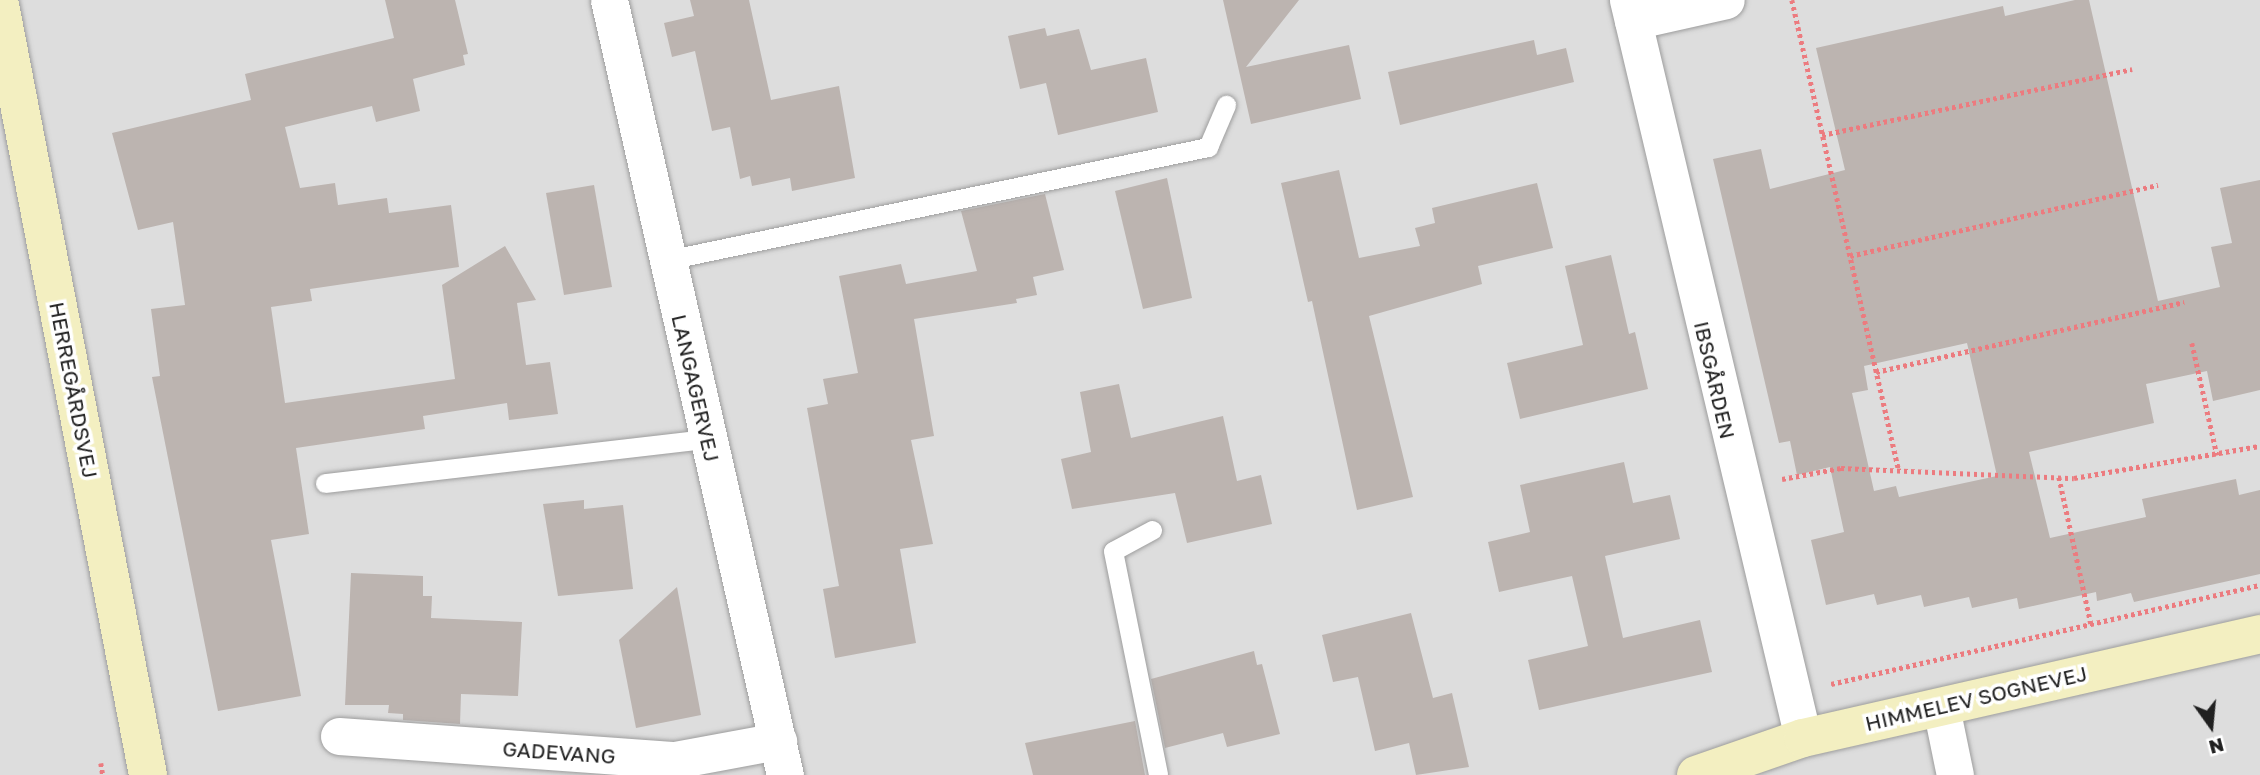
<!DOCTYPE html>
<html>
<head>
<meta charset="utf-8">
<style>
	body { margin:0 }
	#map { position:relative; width:2260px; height:775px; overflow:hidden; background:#efebe7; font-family:"Golos Text",sans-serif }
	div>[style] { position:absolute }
	.residential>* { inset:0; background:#ddd }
	.building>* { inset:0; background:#bcb4b0 }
	.path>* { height:4.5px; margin-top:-2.25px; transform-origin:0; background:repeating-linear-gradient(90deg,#ec7b7f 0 3.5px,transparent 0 7px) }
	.roads { filter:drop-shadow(0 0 2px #9d9d9d) drop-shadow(0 0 2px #9d9d9d) }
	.lane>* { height:19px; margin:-9.5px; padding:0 9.5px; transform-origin:9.5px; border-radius:9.5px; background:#fff }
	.street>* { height:37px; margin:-18.5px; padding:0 18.5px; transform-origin:18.5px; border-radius:18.5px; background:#fff }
	.secondary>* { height:38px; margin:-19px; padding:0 19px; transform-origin:19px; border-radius:19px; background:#f3efc1 }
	span { translate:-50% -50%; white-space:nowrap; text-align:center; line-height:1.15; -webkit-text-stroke:7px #fff; paint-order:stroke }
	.street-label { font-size:21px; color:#202020 }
	.north { position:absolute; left:2176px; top:691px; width:70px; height:70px; -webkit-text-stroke:5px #fff; paint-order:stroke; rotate:165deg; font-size:19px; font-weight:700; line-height:28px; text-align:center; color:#202020 }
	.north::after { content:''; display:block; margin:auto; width:24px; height:32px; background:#202020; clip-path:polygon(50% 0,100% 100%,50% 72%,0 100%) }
</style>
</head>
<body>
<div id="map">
	<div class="residential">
		<div style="clip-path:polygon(0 0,2260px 0,2260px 775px,0 775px)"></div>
	</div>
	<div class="building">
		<div style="clip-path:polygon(385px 0,455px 0,468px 54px,463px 55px,465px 65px,413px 79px,420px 111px,376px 122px,372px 106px,285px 127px,300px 188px,335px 183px,338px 205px,387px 198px,389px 213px,451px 205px,459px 267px,310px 289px,312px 301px,271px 307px,285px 403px,455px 379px,442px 285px,505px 246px,536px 300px,517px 303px,526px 365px,550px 362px,558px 414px,509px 420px,507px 403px,423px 416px,425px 429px,296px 448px,309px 534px,271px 540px,301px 696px,218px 711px,152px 377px,160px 376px,151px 309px,185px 305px,173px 222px,138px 230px,112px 133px,251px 100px,245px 74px,394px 38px)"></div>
		<div style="clip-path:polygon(690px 0,749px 0,771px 100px,839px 86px,855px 178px,792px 191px,790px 178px,752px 186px,750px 176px,740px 179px,730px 127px,712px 131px,695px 51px,672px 57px,664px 23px,694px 16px)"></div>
		<div style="clip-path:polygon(1223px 0,1299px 0,1246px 67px,1349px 45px,1361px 99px,1251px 124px)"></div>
		<div style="clip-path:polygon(evenodd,2075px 0,2089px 0,2158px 301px,2220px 287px,2211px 247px,2232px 243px,2220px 188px,2260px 180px,2260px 390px,2213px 401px,2207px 371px,2146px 384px,2154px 423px,2029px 452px,2050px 538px,2146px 517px,2142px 499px,2236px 479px,2239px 495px,2260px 490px,2260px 574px,2134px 602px,2131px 593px,2097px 601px,2096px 592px,2019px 609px,2017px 598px,1972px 608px,1969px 597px,1924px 607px,1921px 595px,1877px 605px,1874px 594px,1826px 605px,1811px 540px,1844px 532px,1830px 467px,1797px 475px,1790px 441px,1779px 443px,1713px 159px,1761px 149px,1770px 189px,1845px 170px,1816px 48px,2003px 6px,2005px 16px,2075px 0,1967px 343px,1997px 476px,1899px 497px,1896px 486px,1874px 491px,1852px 393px,1868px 390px,1864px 366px,1967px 343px)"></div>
		<div style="clip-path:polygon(1045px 28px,1047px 36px,1079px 29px,1091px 70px,1146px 58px,1158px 112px,1058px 135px,1046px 83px,1020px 89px,1008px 36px)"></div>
		<div style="clip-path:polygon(1534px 40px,1537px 55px,1566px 48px,1574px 82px,1400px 125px,1388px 72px)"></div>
		<div style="clip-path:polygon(1339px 170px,1359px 258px,1420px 246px,1415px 228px,1435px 223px,1432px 208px,1537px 183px,1553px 248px,1478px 266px,1482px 284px,1369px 316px,1413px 497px,1357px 510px,1312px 301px,1308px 302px,1281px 183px)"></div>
		<div style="clip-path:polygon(1167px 178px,1192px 298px,1143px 309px,1115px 191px)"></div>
		<div style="clip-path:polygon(594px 185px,612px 287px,564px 295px,546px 193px)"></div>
		<div style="clip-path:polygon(1045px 194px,1064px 270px,1033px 277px,1037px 295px,1016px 299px,1017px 303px,914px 319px,934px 436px,911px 440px,933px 544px,900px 549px,916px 643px,835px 658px,823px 589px,839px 586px,807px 408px,828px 404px,823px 379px,858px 373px,839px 276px,901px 264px,906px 284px,977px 271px,961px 211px)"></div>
		<div style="clip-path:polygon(1611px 255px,1629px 334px,1635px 332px,1648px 389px,1520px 419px,1507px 363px,1583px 345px,1565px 266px)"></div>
		<div style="clip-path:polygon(1119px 384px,1131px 438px,1223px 416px,1237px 481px,1261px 475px,1272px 524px,1187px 543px,1175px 493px,1072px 509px,1061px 459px,1091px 452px,1080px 392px)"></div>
		<div style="clip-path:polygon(1624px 462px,1633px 503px,1670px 495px,1680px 539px,1605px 556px,1623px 638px,1700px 620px,1712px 672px,1539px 710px,1528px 660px,1588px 646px,1572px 576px,1499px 592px,1488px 542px,1530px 532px,1520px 485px)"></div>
		<div style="clip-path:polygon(584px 500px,584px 509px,623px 505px,633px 589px,558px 596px,543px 504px)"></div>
		<div style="clip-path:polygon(351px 573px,423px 576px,423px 596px,432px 596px,431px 618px,522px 622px,518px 696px,461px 694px,460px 724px,403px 720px,403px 714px,388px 713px,389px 705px,345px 705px)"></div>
		<div style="clip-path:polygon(677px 587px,701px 715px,636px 728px,619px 640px)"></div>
		<div style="clip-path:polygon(1411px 613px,1433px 698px,1452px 693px,1469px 767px,1416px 775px,1409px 743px,1375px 751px,1358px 677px,1333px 682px,1322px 635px)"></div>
		<div style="clip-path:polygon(1254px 651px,1257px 665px,1262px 664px,1280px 734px,1227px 747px,1223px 733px,1165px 748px,1151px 679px)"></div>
		<div style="clip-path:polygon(1135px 721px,1145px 775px,1033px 775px,1025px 743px)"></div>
	</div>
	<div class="path">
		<div style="left:1792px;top:0;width:482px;rotate:77.2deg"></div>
		<div style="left:1822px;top:135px;width:317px;rotate:-12deg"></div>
		<div style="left:1850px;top:256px;width:316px;rotate:-13deg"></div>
		<div style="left:2192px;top:343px;width:115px;rotate:77.4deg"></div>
		<div style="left:1876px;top:372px;width:316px;rotate:-12.8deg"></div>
		<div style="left:2059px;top:477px;width:150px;rotate:77.7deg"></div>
		<div style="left:1782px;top:479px;width:60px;rotate:-10.6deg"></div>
		<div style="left:1841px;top:468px;width:233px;rotate:2.5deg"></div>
		<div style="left:2074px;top:478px;width:189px;rotate:-9.8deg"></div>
		<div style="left:1831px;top:684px;width:440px;rotate:-13deg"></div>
		<div style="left:101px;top:763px;width:12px;rotate:81deg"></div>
	</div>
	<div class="roads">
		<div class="lane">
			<div style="left:667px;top:260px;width:553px;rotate:-11.8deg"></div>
			<div style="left:1208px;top:147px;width:46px;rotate:-66.8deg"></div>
			<div style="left:325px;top:483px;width:385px;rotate:-6.6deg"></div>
			<div style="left:1152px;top:530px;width:44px;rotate:151.7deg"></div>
			<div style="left:1113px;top:551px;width:228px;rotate:78.6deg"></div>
		</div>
		<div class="street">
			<div style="left:609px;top:0;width:795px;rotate:77.21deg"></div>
			<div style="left:1628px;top:0;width:758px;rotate:76.66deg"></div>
			<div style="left:1633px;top:21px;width:95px;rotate:-12.7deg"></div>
			<div style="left:1941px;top:707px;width:69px;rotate:78.4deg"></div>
			<div style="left:339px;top:736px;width:337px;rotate:4.1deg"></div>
			<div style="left:675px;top:760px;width:105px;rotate:-10.5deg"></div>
		</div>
		<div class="secondary">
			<div style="left:0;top:5px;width:784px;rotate:79.12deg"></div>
			<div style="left:1696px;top:775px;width:113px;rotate:-19.1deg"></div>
			<div style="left:1803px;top:738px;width:469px;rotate:-12.8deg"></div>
		</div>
	</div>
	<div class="street-label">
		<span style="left:1715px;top:380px;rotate:77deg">IBSGÅRDEN</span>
		<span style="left:696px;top:388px;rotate:77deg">LANGAGERVEJ</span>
		<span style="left:74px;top:390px;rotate:79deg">HERREGÅRDSVEJ</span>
		<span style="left:1976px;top:698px;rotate:-13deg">HIMMELEV SOGNEVEJ</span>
		<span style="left:559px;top:752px;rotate:4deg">GADEVANG</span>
	</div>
	<div class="north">N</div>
</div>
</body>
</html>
